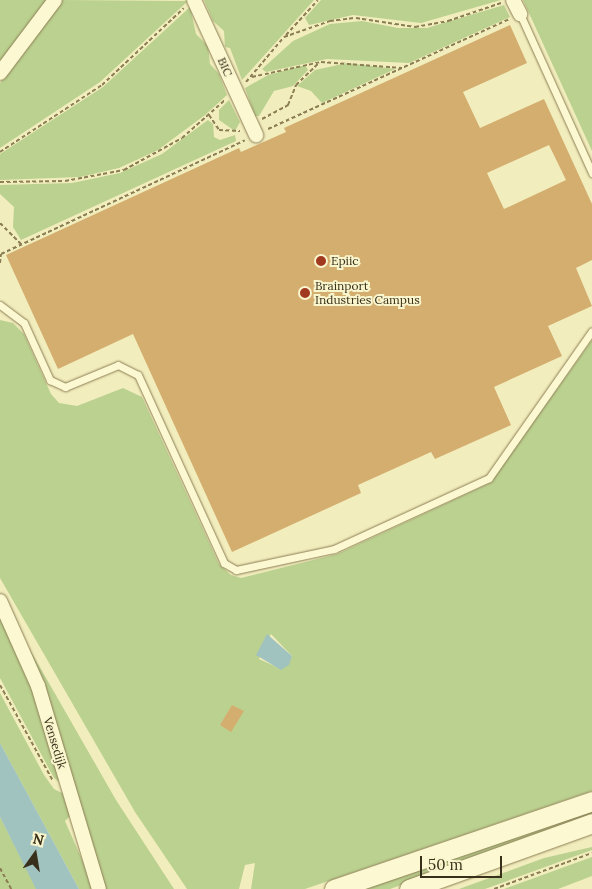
<!DOCTYPE html>
<html>
<head>
<meta charset="utf-8">
<style>
	body { margin:0 }
	#map { position:relative; width:592px; height:889px; overflow:hidden; background:#f2edbd; font-family:Lora,serif }
	div>[style] { position:absolute }
	.green>* { inset:0; background:#bbd190 }
	.water>* { inset:0; background:#a1c3c0 }
	.building>* { inset:0; background:#d4ae6f }
	.path>* { height:2px; margin-top:-1px; transform-origin:0; background:repeating-linear-gradient(90deg,#8b7d54 0 4px,transparent 0 6.5px) }
	.roads { filter:drop-shadow(0 0 1px #8b7d54) drop-shadow(0 0 1px #8b7d54) }
	.lane>* { height:7px; margin:-3.5px; padding:0 3.5px; transform-origin:3.5px; border-radius:3.5px; background:#fcf8d1 }
	.street>* { height:14px; margin:-7px; padding:0 7px; transform-origin:7px; border-radius:7px; background:#fcf8d1 }
	.secondary>* { height:19px; margin:-9.5px; padding:0 9.5px; transform-origin:9.5px; border-radius:9.5px; background:#fcf8d1 }
	.dots>* { width:14px; height:14px; translate:-50% -50%; box-sizing:border-box; border:2px solid #f9f5cd; border-radius:50% }
	span { translate:-50% -50%; white-space:nowrap; text-align:center; line-height:1.15; -webkit-text-stroke:4px #f9f5cd; paint-order:stroke }
	.street-label { font-size:12px; color:#39301b }
	.poi-label { font-size:12px; color:#39301b }
	.left { translate:0 -50%; text-align:left }
	.north { position:absolute; left:10px; top:829px; width:50px; height:50px; -webkit-text-stroke:4px #f9f5cd; paint-order:stroke; rotate:13deg; font-size:14px; font-weight:700; line-height:20px; text-align:center; color:#39301b }
	.north::after { content:''; display:block; margin:auto; width:18px; height:22px; background:#39301b; clip-path:polygon(50% 0,100% 100%,50% 72%,0 100%) }
	.scale { position:absolute; left:420px; top:856px; width:82px; height:22px; box-sizing:border-box; border:2px solid #39301b; border-top:0; padding-left:6px; font-size:15px; line-height:18px; white-space:nowrap; color:#39301b; -webkit-text-stroke:4px #f9f5cd; paint-order:stroke }
</style>
</head>
<body>
<div id="map">
	<div class="green">
		<div style="clip-path:polygon(0 0,48px 0,0 65px)"></div>
		<div style="clip-path:polygon(61px 0,188px 1px,100px 82px,0 148px,0 83px)"></div>
		<div style="clip-path:polygon(204px 0,314px 0,242px 80px,230px 48px,225px 47px,224px 31px,213px 21px)"></div>
		<div style="clip-path:polygon(321px 0,501px 0,421px 23px,353px 15px,309px 25px,305px 18px)"></div>
		<div style="clip-path:polygon(523px 0,592px 0,592px 151px)"></div>
		<div style="clip-path:polygon(504px 5px,510px 17px,409px 63px,327px 59px,266px 72px,262px 69px,293px 41px,330px 24px,362px 21px,398px 28px,427px 28px)"></div>
		<div style="clip-path:polygon(190px 7px,196px 34px,208px 46px,210px 64px,219px 74px,227px 95px,205px 115px,158px 150px,119px 168px,80px 177px,0 180px,0 154px,103px 87px)"></div>
		<div style="clip-path:polygon(347px 63px,395px 69px,322px 103px,311px 91px,297px 86px,315px 70px)"></div>
		<div style="clip-path:polygon(305px 65px,308px 70px,293px 86px,274px 91px,259px 116px,255px 116px,245px 88px,268px 75px)"></div>
		<div style="clip-path:polygon(229px 100px,240px 122px,235px 131px,219px 120px,219px 110px)"></div>
		<div style="clip-path:polygon(208px 120px,213px 124px,214px 137px,220px 140px,235px 135px,236px 141px,21px 240px,13px 227px,14px 207px,0 194px,0 185px,72px 183px,120px 173px,162px 154px)"></div>
		<div style="clip-path:polygon(evenodd,0 320px,13px 323px,24px 334px,51px 394px,59px 403px,77px 406px,123px 388px,142px 397px,219px 564px,231px 575px,241px 578px,337px 554px,490px 483px,592px 340px,592px 791px,305px 889px,251px 889px,255px 863px,245px 865px,239px 889px,187px 889px,135px 812px,0 578px,0 320px,271px 634px,292px 656px,281px 669px,259px 659px,271px 634px)"></div>
		<div style="clip-path:polygon(0 611px,31px 681px,63px 785px,54px 778px,0 678px)"></div>
		<div style="clip-path:polygon(26px 643px,116px 800px,174px 889px,105px 889px)"></div>
		<div style="clip-path:polygon(0 693px,44px 775px,54px 789px,66px 795px,72px 814px,65px 821px,95px 889px,79px 889px,0 743px)"></div>
		<div style="clip-path:polygon(592px 810px,592px 816px,390px 889px,358px 889px)"></div>
		<div style="clip-path:polygon(0 817px,37px 889px,0 889px)"></div>
		<div style="clip-path:polygon(592px 847px,592px 850px,485px 889px,459px 889px,544px 858px)"></div>
		<div style="clip-path:polygon(592px 857px,592px 876px,558px 889px,504px 889px)"></div>
	</div>
	<div class="water">
		<div style="clip-path:polygon(267px 634px,292px 656px,289px 665px,281px 670px,256px 655px)"></div>
		<div style="clip-path:polygon(0 743px,79px 889px,36px 889px,0 817px)"></div>
	</div>
	<div class="building">
		<div style="clip-path:polygon(evenodd,510px 25px,527px 63px,463px 92px,480px 128px,544px 99px,592px 204px,592px 260px,576px 268px,592px 306px,548px 326px,562px 356px,494px 387px,511px 425px,435px 459px,431px 452px,358px 485px,361px 493px,232px 552px,133px 334px,58px 369px,6px 255px,239px 148px,241px 152px,286px 132px,284px 128px,510px 25px,549px 145px,566px 180px,504px 209px,487px 173px,549px 145px)"></div>
		<div style="clip-path:polygon(232px 705px,244px 711px,231px 732px,220px 725px)"></div>
	</div>
	<div class="path">
		<div style="left:286px;top:35px;width:47px;rotate:-47.6deg"></div>
		<div style="left:252px;top:77px;width:71px;rotate:-12.3deg"></div>
		<div style="left:321px;top:62px;width:81px;rotate:4.2deg"></div>
		<div style="left:246px;top:82px;width:59px;rotate:-49.8deg"></div>
		<div style="left:284px;top:37px;width:49px;rotate:-19.2deg"></div>
		<div style="left:330px;top:21px;width:26px;rotate:-7deg"></div>
		<div style="left:356px;top:18px;width:60px;rotate:8.7deg"></div>
		<div style="left:415px;top:27px;width:34px;rotate:-10deg"></div>
		<div style="left:448px;top:21px;width:56px;rotate:-18.8deg"></div>
		<div style="left:209px;top:115px;width:18px;rotate:56deg"></div>
		<div style="left:219px;top:130px;width:21px;rotate:3deg"></div>
		<div style="left:262px;top:119px;width:30px;rotate:-28deg"></div>
		<div style="left:288px;top:105px;width:22px;rotate:-68deg"></div>
		<div style="left:296px;top:85px;width:32px;rotate:-44deg"></div>
		<div style="left:268px;top:129px;width:265px;rotate:-24.5deg"></div>
		<div style="left:0;top:152px;width:122px;rotate:-33.3deg"></div>
		<div style="left:102px;top:85px;width:112px;rotate:-43.2deg"></div>
		<div style="left:0;top:182px;width:65px;rotate:-0.9deg"></div>
		<div style="left:65px;top:181px;width:60px;rotate:-10.6deg"></div>
		<div style="left:124px;top:170px;width:66px;rotate:-28.9deg"></div>
		<div style="left:182px;top:138px;width:57px;rotate:-41.5deg"></div>
		<div style="left:0;top:223px;width:30px;rotate:45deg"></div>
		<div style="left:0;top:263px;width:9px;rotate:-84deg"></div>
		<div style="left:1px;top:254px;width:269px;rotate:-25deg"></div>
		<div style="left:0;top:685px;width:110px;rotate:61.1deg"></div>
		<div style="left:0;top:868px;width:24px;rotate:62deg"></div>
		<div style="left:494px;top:889px;width:104px;rotate:-20.2deg"></div>
	</div>
	<div class="roads">
		<div class="lane">
			<div style="left:520px;top:14px;width:175px;rotate:65.6deg"></div>
			<div style="left:0;top:305px;width:30px;rotate:37deg"></div>
			<div style="left:24px;top:323px;width:63px;rotate:65.5deg"></div>
			<div style="left:50px;top:380px;width:17px;rotate:25deg"></div>
			<div style="left:65px;top:387px;width:57px;rotate:-22.5deg"></div>
			<div style="left:118px;top:365px;width:22px;rotate:27deg"></div>
			<div style="left:138px;top:375px;width:207px;rotate:65.4deg"></div>
			<div style="left:224px;top:563px;width:14px;rotate:30deg"></div>
			<div style="left:236px;top:570px;width:100px;rotate:-12.1deg"></div>
			<div style="left:334px;top:549px;width:170px;rotate:-24.6deg"></div>
			<div style="left:489px;top:478px;width:179px;rotate:-55deg"></div>
		</div>
		<div class="street">
			<div style="left:194px;top:0;width:149px;rotate:65.3deg"></div>
			<div style="left:513px;top:0;width:16px;rotate:63deg"></div>
			<div style="left:0;top:73px;width:91px;rotate:-53deg"></div>
			<div style="left:0;top:601px;width:93px;rotate:65.9deg"></div>
			<div style="left:38px;top:686px;width:212px;rotate:73.3deg"></div>
		</div>
		<div class="secondary">
			<div style="left:334px;top:889px;width:273px;rotate:-18.8deg"></div>
			<div style="left:409px;top:889px;width:195px;rotate:-19.8deg"></div>
		</div>
	</div>
	<div class="dots">
		<div style="left:321px;top:261px;background:#a0391f"></div>
		<div style="left:305px;top:293px;background:#a0391f"></div>
	</div>
	<div class="street-label">
		<span style="left:225px;top:67px;rotate:66deg">BIC</span>
		<span style="left:55px;top:743px;rotate:73deg">Vensedijk</span>
	</div>
	<div class="poi-label">
		<span class="left" style="left:331px;top:261px">Epiic</span>
		<span class="left" style="left:315px;top:293px">Brainport<br>Industries Campus</span>
	</div>
	<div class="north">N</div>
	<div class="scale">50 m</div>
</div>
</body>
</html>
